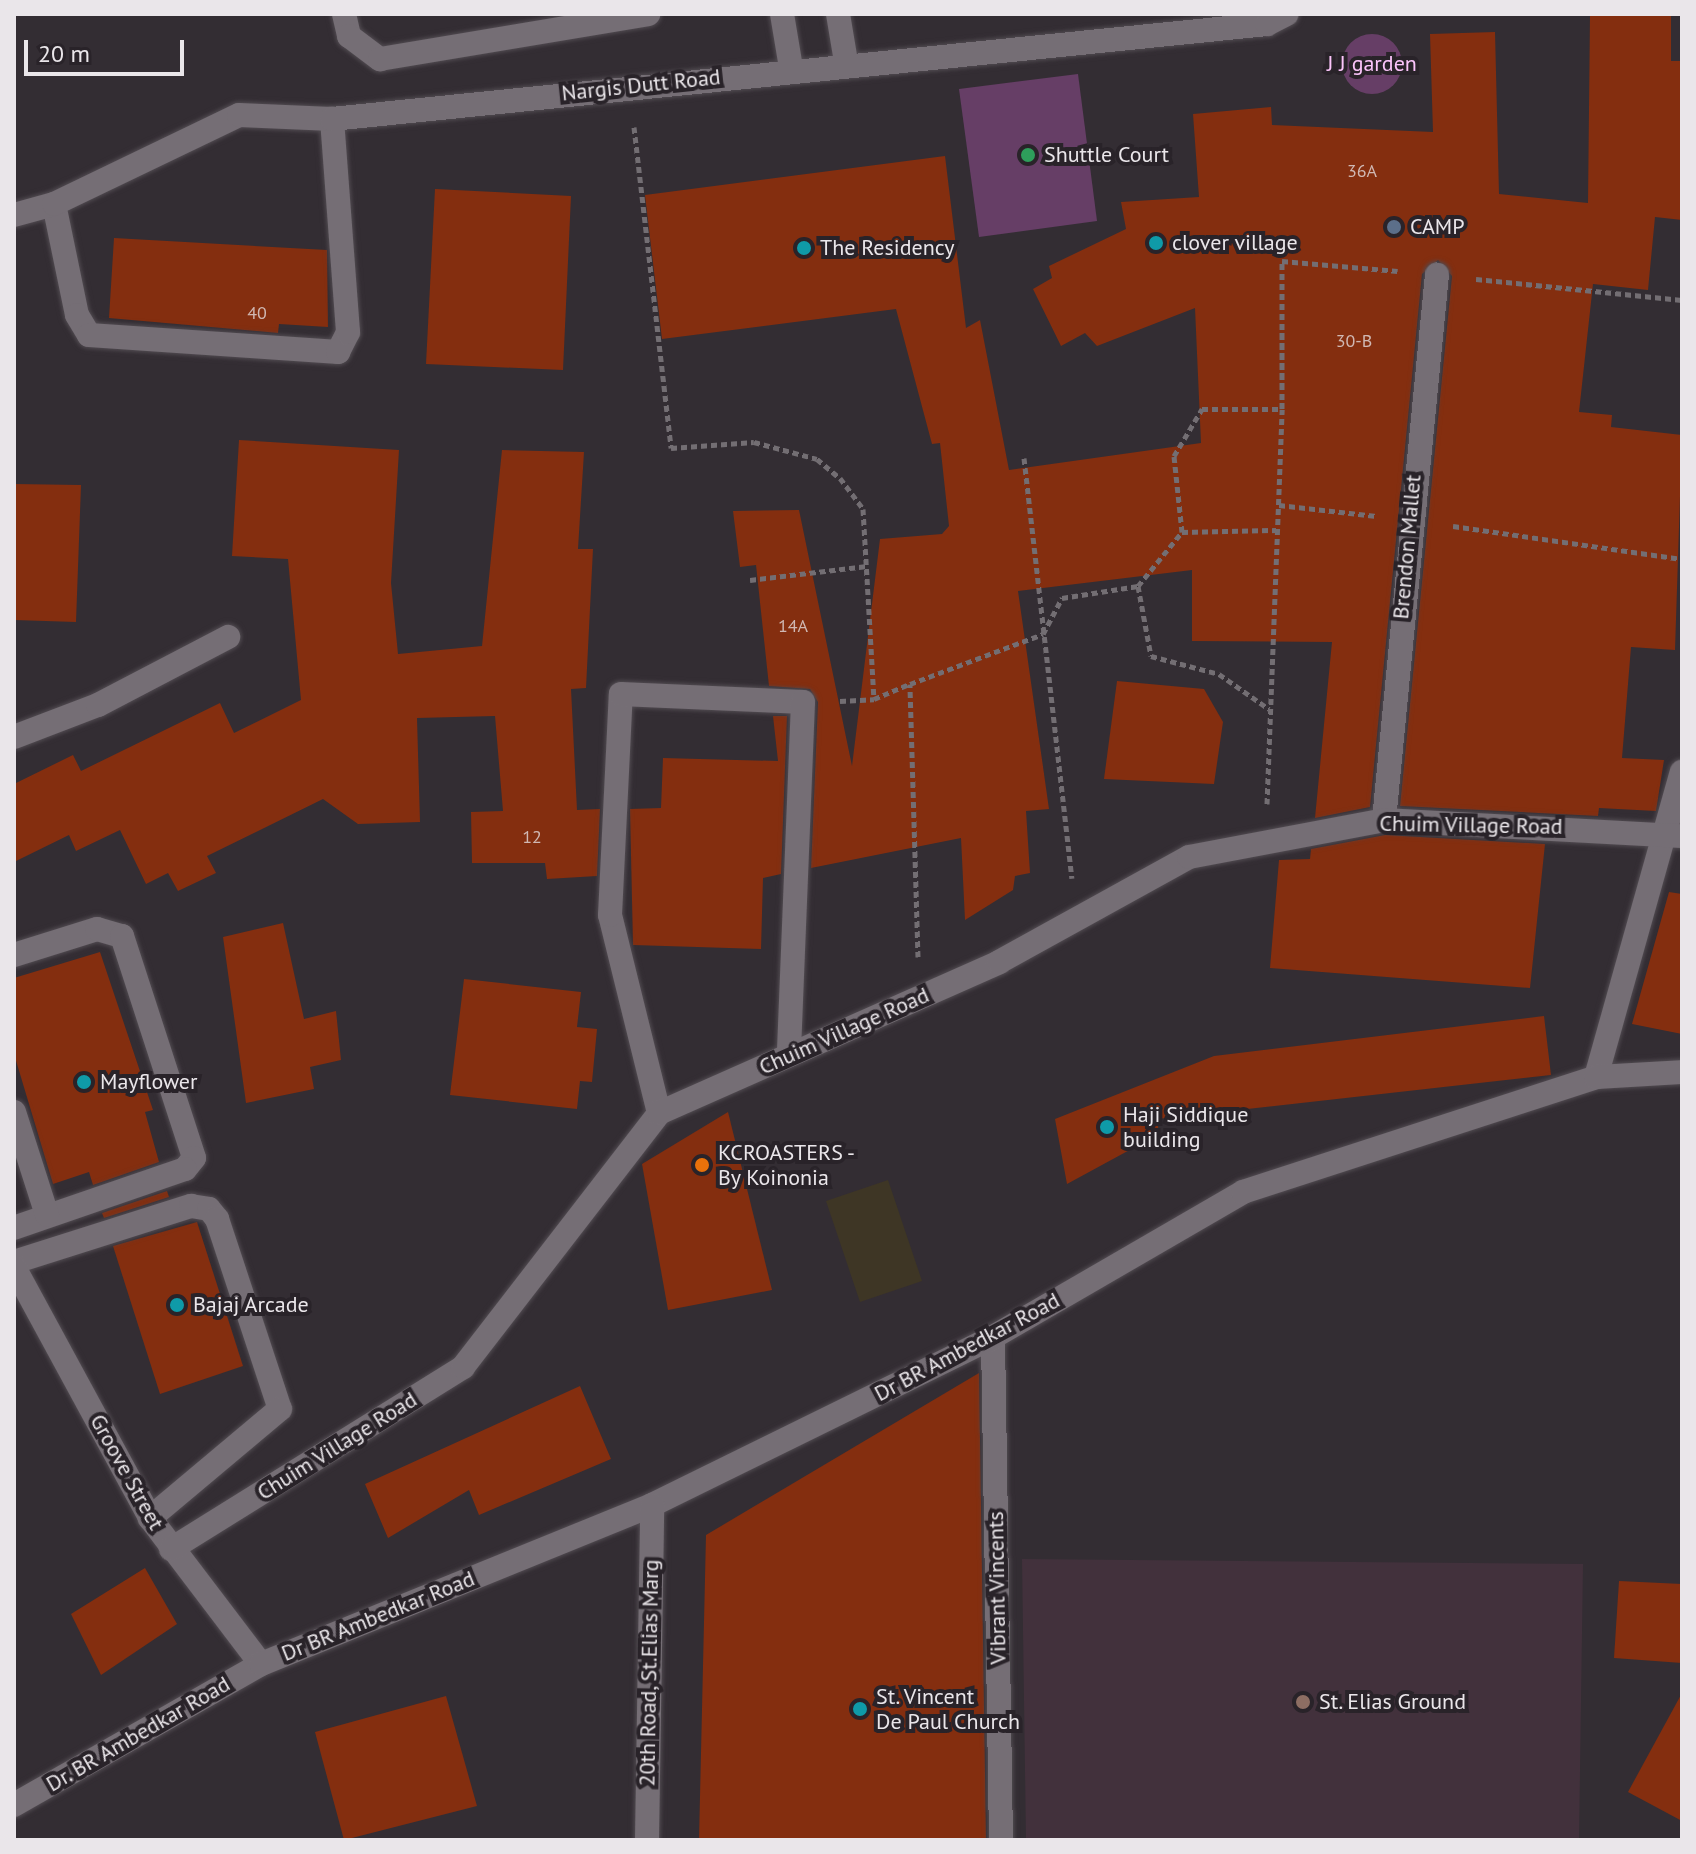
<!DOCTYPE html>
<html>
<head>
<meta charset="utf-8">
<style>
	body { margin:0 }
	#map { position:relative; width:1696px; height:1854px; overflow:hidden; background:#332d33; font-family:"PT Sans",sans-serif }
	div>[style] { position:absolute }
	.commercial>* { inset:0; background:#3e3625 }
	.education>* { inset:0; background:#42313c }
	.green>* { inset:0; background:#663e66 }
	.round { border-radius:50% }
	.building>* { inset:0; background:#842e0f }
	.path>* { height:5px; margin-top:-2.5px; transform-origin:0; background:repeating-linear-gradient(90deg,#736e73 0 6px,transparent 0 10px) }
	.roads { filter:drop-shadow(0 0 2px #514b51) drop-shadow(0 0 2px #514b51) }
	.minor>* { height:24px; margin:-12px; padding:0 12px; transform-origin:12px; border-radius:12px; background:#756e75 }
	.dots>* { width:22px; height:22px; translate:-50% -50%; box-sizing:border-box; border:4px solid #292329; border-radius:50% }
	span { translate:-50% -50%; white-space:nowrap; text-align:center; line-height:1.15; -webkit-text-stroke:8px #292329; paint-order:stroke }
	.number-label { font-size:18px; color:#d0b8b3 }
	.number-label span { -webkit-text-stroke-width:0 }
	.park-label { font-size:22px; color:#fbc4fa }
	.street-label { font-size:22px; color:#eae6ea }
	.poi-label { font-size:22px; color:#eae6ea }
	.left { translate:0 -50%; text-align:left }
	.frame { position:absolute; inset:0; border:16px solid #eae6ea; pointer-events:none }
	.scale { position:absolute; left:24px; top:40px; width:160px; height:36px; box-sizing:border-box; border:4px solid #eae6ea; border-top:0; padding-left:10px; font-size:24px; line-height:28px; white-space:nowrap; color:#eae6ea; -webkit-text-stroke:6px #292329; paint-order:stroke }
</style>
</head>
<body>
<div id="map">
	<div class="commercial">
		<div style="clip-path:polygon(888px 1180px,922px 1281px,860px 1302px,826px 1201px)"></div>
	</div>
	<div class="education">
		<div style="clip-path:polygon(1022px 1559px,1583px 1564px,1579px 1840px,1026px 1840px)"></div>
	</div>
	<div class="green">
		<div class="round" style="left:1342px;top:34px;width:60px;height:60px"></div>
		<div style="clip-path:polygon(1078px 74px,1097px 221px,979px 237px,959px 89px)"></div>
	</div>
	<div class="building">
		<div style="clip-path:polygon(1590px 14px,1671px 14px,1671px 61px,1682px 61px,1682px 220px,1655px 217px,1648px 290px,1593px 284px,1579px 412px,1612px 415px,1611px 427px,1682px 435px,1675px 650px,1631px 647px,1622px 758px,1664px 760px,1656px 811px,1599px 808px,1598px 816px,1400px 806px,1452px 276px,1438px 260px,1422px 274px,1370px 807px,1315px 818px,1332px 642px,1192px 641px,1192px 570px,1018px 591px,1049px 809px,1026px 811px,1030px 873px,1015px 876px,1013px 890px,965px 920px,961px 838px,811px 868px,818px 702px,810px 689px,769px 686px,756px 565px,740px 567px,733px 511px,799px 510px,852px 766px,880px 539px,942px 534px,949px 526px,940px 443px,932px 444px,896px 309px,662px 339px,645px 195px,945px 156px,966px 328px,980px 320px,1009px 470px,1201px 443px,1195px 308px,1097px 346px,1085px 333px,1061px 346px,1033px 289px,1052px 278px,1049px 266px,1126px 229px,1121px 202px,1199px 197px,1193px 114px,1271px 107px,1272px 125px,1433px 132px,1430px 34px,1495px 32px,1499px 194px,1588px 203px)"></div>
		<div style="clip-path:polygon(435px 189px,571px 196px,563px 370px,426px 364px)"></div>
		<div style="clip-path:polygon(114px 238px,327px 250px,328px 327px,279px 324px,278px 333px,109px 318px)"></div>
		<div style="clip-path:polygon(239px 440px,399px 450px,391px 583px,398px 654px,482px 646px,502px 450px,584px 452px,578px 549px,593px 549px,586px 688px,571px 689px,577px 810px,600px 809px,597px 876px,547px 879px,545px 863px,472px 863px,471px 812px,503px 811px,495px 716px,417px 718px,420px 822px,358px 824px,323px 799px,207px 856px,216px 873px,178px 891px,168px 873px,146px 884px,120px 830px,76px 851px,69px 835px,14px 862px,14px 784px,73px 755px,81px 771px,220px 703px,234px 733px,301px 700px,288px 559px,232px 556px)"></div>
		<div style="clip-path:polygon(14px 484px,81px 485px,76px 622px,14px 620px)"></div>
		<div style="clip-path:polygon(1117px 681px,1204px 689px,1223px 722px,1214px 784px,1104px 779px)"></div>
		<div style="clip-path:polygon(773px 716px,787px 716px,781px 874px,763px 878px,761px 949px,633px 945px,630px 809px,661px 808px,663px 758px,778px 761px)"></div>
		<div style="clip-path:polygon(1385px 835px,1545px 844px,1530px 988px,1270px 968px,1279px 860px,1310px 859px,1311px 849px)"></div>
		<div style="clip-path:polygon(1669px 892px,1682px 894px,1682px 1034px,1632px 1024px)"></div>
		<div style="clip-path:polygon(283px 923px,304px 1019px,336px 1011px,341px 1060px,310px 1067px,314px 1089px,246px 1103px,223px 937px)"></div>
		<div style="clip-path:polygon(100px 952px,153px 1110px,145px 1112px,159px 1162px,93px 1185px,89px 1172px,53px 1184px,14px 1054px,14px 978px)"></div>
		<div style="clip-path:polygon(464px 979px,581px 992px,577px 1027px,597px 1029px,592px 1082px,580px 1081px,577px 1109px,450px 1095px)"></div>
		<div style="clip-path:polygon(1544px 1016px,1551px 1075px,1157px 1119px,1159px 1134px,1067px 1184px,1055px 1119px,1214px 1056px)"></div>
		<div style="clip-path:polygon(728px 1112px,772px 1290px,668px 1310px,642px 1164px)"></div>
		<div style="clip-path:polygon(167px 1191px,169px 1197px,104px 1218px,102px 1213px)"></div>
		<div style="clip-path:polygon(197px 1222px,243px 1366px,160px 1394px,113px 1246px)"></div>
		<div style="clip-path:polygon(979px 1373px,986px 1840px,699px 1840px,706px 1535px)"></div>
		<div style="clip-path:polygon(580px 1386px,611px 1459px,479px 1515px,469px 1490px,388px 1538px,365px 1484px)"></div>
		<div style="clip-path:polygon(145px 1568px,177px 1624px,101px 1675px,71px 1614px)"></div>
		<div style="clip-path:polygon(1619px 1581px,1682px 1584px,1682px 1663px,1614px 1658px)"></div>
		<div style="clip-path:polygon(1682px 1693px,1682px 1821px,1628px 1792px)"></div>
		<div style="clip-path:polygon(446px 1696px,477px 1806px,344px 1840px,315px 1732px)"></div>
	</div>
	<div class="path">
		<div style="left:634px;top:127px;width:323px;rotate:83.4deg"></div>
		<div style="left:671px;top:448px;width:83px;rotate:-4.1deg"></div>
		<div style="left:754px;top:442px;width:65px;rotate:15.1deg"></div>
		<div style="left:817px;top:459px;width:30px;rotate:40deg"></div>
		<div style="left:840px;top:478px;width:39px;rotate:53deg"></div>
		<div style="left:863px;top:509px;width:190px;rotate:86.7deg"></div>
		<div style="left:874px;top:699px;width:39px;rotate:-23deg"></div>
		<div style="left:1476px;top:279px;width:207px;rotate:5.8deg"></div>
		<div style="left:1024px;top:458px;width:423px;rotate:83.5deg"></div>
		<div style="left:1279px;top:505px;width:98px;rotate:6.5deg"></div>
		<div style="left:1453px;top:526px;width:231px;rotate:8.2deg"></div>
		<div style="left:1182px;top:532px;width:94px;rotate:-1.2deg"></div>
		<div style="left:750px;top:580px;width:118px;rotate:-6.8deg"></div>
		<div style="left:1138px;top:586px;width:71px;rotate:79.5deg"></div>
		<div style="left:1151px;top:656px;width:70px;rotate:14.8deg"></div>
		<div style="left:1219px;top:674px;width:61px;rotate:35deg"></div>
		<div style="left:840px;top:701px;width:34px;rotate:-3deg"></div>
		<div style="left:1267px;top:804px;width:395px;rotate:-87.8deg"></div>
		<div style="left:918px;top:957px;width:273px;rotate:-91.7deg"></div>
		<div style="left:910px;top:684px;width:142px;rotate:-20.6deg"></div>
		<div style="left:1043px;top:634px;width:41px;rotate:-62.2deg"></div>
		<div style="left:1062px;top:598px;width:77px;rotate:-9deg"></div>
		<div style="left:1138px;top:586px;width:70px;rotate:-50.8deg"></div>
		<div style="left:1182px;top:532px;width:76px;rotate:-96deg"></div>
		<div style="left:1174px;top:456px;width:55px;rotate:-59.2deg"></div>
		<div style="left:1202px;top:409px;width:80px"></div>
		<div style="left:1282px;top:409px;width:148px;rotate:-90deg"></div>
		<div style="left:1282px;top:261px;width:116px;rotate:4.9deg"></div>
	</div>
	<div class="roads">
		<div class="minor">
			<div style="left:344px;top:14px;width:23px;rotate:77deg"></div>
			<div style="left:349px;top:36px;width:39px;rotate:37deg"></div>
			<div style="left:380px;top:59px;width:272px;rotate:-9.5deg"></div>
			<div style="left:782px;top:14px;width:55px;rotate:80.5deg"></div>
			<div style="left:838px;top:14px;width:49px;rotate:80.5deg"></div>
			<div style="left:54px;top:204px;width:113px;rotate:78.3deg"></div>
			<div style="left:77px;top:315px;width:23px;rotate:59deg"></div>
			<div style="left:89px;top:335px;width:250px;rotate:3.9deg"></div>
			<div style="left:338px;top:352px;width:22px;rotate:-63deg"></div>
			<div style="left:348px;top:332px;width:214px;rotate:-94.3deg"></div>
			<div style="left:14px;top:215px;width:41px;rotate:-15.4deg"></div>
			<div style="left:54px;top:204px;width:205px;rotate:-25.7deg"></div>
			<div style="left:239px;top:115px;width:93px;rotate:2.5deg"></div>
			<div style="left:332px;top:119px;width:940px;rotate:-5.8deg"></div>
			<div style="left:1267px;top:24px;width:22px;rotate:-27deg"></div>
			<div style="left:14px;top:737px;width:90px;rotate:-20.9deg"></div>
			<div style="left:98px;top:705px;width:147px;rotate:-27.6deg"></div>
			<div style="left:1384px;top:820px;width:548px;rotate:-84.45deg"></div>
			<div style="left:14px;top:955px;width:87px;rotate:-17.4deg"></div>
			<div style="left:97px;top:929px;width:26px;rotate:16deg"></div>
			<div style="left:122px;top:936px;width:233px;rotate:72deg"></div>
			<div style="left:194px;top:1158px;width:14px;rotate:129deg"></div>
			<div style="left:185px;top:1169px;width:181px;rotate:161deg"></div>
			<div style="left:1596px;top:1077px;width:317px;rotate:-74.3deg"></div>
			<div style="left:14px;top:1112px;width:108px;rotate:72.2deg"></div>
			<div style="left:659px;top:1113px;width:204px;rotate:-103.9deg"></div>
			<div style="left:610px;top:915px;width:221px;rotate:-87.2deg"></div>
			<div style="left:621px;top:694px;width:182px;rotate:2.5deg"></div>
			<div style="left:803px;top:702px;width:353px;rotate:92.3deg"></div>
			<div style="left:14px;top:1262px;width:186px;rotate:-17.6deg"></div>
			<div style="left:191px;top:1206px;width:18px;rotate:9deg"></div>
			<div style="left:209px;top:1209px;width:13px;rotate:51deg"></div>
			<div style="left:217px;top:1219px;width:200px;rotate:71.7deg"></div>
			<div style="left:280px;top:1409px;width:170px;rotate:140deg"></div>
			<div style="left:14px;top:1267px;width:285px;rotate:61.5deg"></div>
			<div style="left:150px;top:1518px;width:183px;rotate:52.8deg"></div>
			<div style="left:993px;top:1337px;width:503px;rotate:89.09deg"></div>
			<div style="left:171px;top:1549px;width:344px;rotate:-31.9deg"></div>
			<div style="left:463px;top:1367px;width:321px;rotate:-52.3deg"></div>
			<div style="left:659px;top:1113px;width:372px;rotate:-23.9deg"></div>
			<div style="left:999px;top:962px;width:217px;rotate:-28.9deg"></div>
			<div style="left:1189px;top:857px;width:198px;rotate:-10.7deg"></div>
			<div style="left:1384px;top:820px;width:298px;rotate:3.1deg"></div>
			<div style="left:14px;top:1805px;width:284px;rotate:-29.7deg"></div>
			<div style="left:261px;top:1664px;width:422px;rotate:-22.1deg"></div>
			<div style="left:652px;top:1505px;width:380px;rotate:-26.2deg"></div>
			<div style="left:993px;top:1337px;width:289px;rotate:-30.1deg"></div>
			<div style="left:1243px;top:1192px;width:371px;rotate:-18deg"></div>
			<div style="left:1596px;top:1077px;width:86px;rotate:-3.3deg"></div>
			<div style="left:647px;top:1840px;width:335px;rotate:-89.1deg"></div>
		</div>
	</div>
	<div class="dots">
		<div style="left:1028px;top:155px;background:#2e9e5b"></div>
		<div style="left:1394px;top:227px;background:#5c6f8a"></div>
		<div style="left:1156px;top:243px;background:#0f9aa8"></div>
		<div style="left:804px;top:248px;background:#0f9aa8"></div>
		<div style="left:84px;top:1082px;background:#0f9aa8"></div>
		<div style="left:1107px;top:1127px;background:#0f9aa8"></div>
		<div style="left:702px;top:1165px;background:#e8710a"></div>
		<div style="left:177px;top:1305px;background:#0f9aa8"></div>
		<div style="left:1303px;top:1702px;background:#8d6e63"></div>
		<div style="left:860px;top:1709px;background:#0f9aa8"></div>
	</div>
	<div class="number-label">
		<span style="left:1362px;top:171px">36A</span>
		<span style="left:257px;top:313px">40</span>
		<span style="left:1354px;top:341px">30-B</span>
		<span style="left:793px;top:626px">14A</span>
		<span style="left:532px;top:837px">12</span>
	</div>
	<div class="park-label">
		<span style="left:1372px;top:64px">J J garden</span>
	</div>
	<div class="street-label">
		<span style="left:641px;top:85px;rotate:-6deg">Nargis Dutt Road</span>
		<span style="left:1407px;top:547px;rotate:-85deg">Brendon Mallet</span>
		<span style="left:1471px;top:825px;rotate:1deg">Chuim Village Road</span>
		<span style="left:844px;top:1031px;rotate:-24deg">Chuim Village Road</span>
		<span style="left:967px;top:1347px;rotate:-28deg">Dr BR Ambedkar Road</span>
		<span style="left:337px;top:1446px;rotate:-32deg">Chuim Village Road</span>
		<span style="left:127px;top:1472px;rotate:61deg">Groove Street</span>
		<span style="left:997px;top:1588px;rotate:-91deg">Vibrant Vincents</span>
		<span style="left:378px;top:1616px;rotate:-22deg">Dr BR Ambedkar Road</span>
		<span style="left:649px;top:1673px;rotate:-89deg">20th Road, St.Elias Marg</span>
		<span style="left:138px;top:1734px;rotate:-30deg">Dr. BR Ambedkar Road</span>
	</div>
	<div class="poi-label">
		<span class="left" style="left:1044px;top:155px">Shuttle Court</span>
		<span class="left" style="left:1410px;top:227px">CAMP</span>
		<span class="left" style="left:1172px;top:243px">clover village</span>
		<span class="left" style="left:820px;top:248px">The Residency</span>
		<span class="left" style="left:100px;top:1082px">Mayflower</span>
		<span class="left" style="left:1123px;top:1127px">Haji Siddique<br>building</span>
		<span class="left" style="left:718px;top:1165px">KCROASTERS -<br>By Koinonia</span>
		<span class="left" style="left:193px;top:1305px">Bajaj Arcade</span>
		<span class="left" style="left:876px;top:1709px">St. Vincent<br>De Paul Church</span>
		<span class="left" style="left:1319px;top:1702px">St. Elias Ground</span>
	</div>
	<div class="frame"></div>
	<div class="scale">20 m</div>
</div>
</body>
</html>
